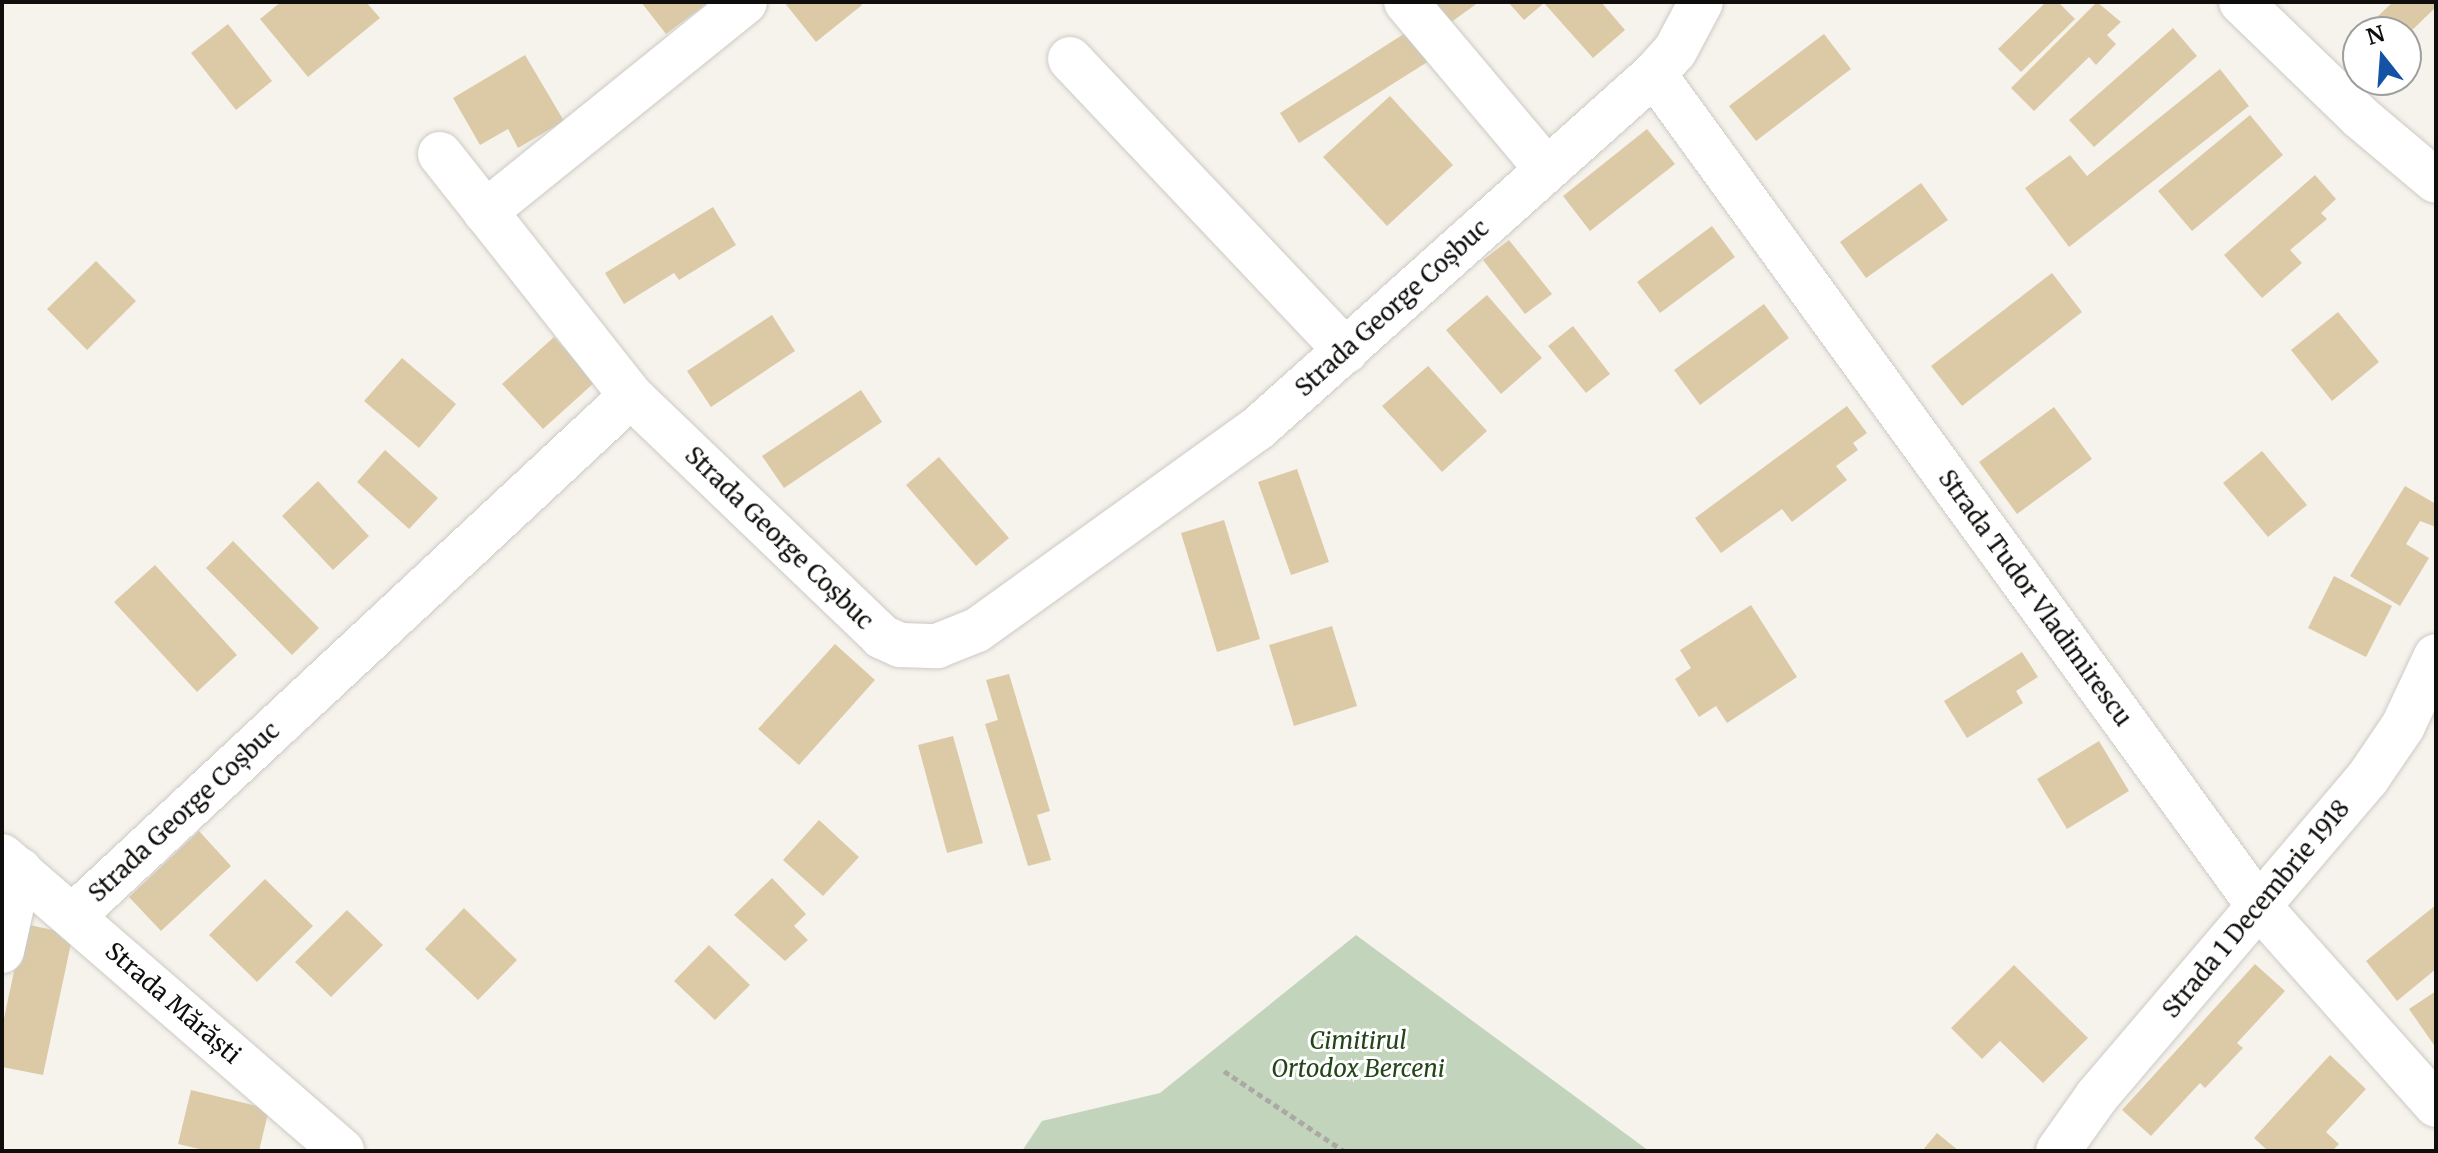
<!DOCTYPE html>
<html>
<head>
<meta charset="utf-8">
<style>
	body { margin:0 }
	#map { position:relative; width:2438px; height:1153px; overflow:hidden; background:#f6f3ed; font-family:Merriweather,serif }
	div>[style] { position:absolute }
	.green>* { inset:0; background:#c2d4bc }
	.building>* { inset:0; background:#dccaa6 }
	.path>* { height:5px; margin-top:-2.5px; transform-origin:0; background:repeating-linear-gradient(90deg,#aca9a5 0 6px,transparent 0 10px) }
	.roads { filter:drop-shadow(0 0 2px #cdcac4) drop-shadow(0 0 2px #cdcac4) }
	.minor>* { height:44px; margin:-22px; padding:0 22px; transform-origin:22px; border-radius:22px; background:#fff }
	.major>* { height:44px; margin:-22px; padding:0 22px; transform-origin:22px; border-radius:22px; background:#fff }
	span { translate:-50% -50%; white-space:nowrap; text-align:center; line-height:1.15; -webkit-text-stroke:6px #fff; paint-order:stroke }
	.street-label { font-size:24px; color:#0f0e0c }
	.park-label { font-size:24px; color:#234517; font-style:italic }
	.frame { position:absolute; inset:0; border:4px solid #0f0e0c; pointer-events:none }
	.north { position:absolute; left:2342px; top:16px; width:80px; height:80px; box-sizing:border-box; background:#fff; border:2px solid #9f9f9e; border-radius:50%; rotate:343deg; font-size:22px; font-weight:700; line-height:32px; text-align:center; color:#0f0e0c }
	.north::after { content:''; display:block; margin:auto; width:28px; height:36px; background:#1453a3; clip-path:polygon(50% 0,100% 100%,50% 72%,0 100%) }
</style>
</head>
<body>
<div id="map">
	<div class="green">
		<div style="clip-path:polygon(1356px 935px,1649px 1151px,1022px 1151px,1042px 1121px,1160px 1093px)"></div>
	</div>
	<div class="building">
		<div style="clip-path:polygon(281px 2px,366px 2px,380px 18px,308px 77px,260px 19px)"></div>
		<div style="clip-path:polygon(641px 2px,709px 2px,666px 34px)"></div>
		<div style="clip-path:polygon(784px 2px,860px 2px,862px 5px,816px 42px)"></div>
		<div style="clip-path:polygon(1435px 2px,1479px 2px,1450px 23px)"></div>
		<div style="clip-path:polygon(1508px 2px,1601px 2px,1625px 30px,1593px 58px,1544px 3px,1524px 20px)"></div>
		<div style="clip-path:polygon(2046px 2px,2058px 2px,2075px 19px,2021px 72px,1998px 49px)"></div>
		<div style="clip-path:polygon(2097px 2px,2121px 22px,2107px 35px,2116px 44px,2096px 65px,2089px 57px,2034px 111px,2011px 88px)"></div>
		<div style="clip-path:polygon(2393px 2px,2436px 2px,2436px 7px,2406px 36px,2406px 32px,2361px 32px)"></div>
		<div style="clip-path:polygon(228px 24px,272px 81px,236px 110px,191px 53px)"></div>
		<div style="clip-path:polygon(2173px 28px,2197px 56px,2094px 147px,2069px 120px)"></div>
		<div style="clip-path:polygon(1410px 30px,1429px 61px,1299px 143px,1280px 113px)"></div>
		<div style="clip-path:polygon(1824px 34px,1851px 69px,1756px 141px,1729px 106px)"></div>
		<div style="clip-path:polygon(525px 55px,564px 121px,518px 148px,508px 129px,480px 145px,453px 98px)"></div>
		<div style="clip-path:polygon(2220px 69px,2249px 106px,2069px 247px,2025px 188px,2070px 155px,2087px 176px)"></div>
		<div style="clip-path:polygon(1390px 96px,1453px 165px,1387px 226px,1323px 157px)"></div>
		<div style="clip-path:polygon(2250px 115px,2283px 155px,2192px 231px,2158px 191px)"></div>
		<div style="clip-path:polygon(1647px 129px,1675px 164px,1590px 231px,1563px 196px)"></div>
		<div style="clip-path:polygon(2315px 175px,2336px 199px,2321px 213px,2327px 219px,2290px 250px,2302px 263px,2262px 298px,2224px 255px)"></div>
		<div style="clip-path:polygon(1921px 183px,1948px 220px,1866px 278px,1840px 242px)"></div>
		<div style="clip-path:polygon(713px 207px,736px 245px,679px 280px,674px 273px,624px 304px,605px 273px)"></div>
		<div style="clip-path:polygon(1712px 226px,1735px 257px,1660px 313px,1637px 282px)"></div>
		<div style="clip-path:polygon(1509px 240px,1552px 294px,1525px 314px,1483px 260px)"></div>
		<div style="clip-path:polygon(96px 261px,136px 301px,87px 350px,47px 309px)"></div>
		<div style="clip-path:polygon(2052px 273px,2082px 312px,1962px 406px,1931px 366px)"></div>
		<div style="clip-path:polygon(1487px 295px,1542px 358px,1501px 394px,1446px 330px)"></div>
		<div style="clip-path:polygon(1764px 304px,1789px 338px,1700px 405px,1674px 370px)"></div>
		<div style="clip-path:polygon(2338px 312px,2379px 362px,2332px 401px,2291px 350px)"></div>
		<div style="clip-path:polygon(772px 315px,795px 351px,711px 407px,687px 371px)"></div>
		<div style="clip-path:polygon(1573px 326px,1610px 374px,1586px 393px,1548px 346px)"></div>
		<div style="clip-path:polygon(554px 337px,595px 382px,543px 429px,502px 384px)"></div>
		<div style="clip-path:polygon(402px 358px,456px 404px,419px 448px,364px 401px)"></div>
		<div style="clip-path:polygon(1428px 366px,1487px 431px,1442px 472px,1382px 406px)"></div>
		<div style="clip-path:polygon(861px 390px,882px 422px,784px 488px,762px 456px)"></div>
		<div style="clip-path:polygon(1847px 406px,1867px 433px,1853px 443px,1858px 450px,1836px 466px,1847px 480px,1792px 522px,1782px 509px,1721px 553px,1695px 518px)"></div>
		<div style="clip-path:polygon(2054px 407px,2092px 459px,2017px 514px,1979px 462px)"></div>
		<div style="clip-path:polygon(385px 450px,438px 498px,409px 529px,357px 482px)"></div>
		<div style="clip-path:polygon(2262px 451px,2307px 505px,2268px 537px,2223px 483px)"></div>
		<div style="clip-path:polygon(939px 457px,1009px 538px,976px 566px,906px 485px)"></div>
		<div style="clip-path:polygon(1297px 469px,1329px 562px,1291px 575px,1258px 482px)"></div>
		<div style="clip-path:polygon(318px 481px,369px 536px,333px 570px,282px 516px)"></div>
		<div style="clip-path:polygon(2405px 486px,2436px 504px,2436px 527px,2420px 521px,2406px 544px,2429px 558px,2400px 606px,2350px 576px)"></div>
		<div style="clip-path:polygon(1224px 520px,1260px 639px,1217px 652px,1181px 533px)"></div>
		<div style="clip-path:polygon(233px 541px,319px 628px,292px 655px,206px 568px)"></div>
		<div style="clip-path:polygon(155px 565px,237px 655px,197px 692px,114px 602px)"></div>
		<div style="clip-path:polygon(2334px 576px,2392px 606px,2366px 657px,2308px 628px)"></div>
		<div style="clip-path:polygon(1751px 605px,1797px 677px,1727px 723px,1716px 706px,1699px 717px,1675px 679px,1691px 668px,1680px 650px)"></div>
		<div style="clip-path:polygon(1332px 626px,1357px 706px,1294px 726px,1269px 645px)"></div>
		<div style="clip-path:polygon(835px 644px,875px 680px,799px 765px,758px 729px)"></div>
		<div style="clip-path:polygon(2022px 652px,2038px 677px,2016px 691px,2023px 703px,1967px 738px,1944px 701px)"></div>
		<div style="clip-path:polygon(1009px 674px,1050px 811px,1037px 815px,1051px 860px,1028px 866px,985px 724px,998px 720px,986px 680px)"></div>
		<div style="clip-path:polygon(953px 736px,983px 843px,947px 853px,918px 745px)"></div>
		<div style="clip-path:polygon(2099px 741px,2129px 791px,2067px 829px,2037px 779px)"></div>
		<div style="clip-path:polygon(819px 820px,859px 857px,823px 896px,783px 860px)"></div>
		<div style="clip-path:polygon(199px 831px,231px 866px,161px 931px,129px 897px)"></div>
		<div style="clip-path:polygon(772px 878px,806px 914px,794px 926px,808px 940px,785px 961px,734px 915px)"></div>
		<div style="clip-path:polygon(265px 879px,313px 926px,257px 982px,209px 935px)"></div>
		<div style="clip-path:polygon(2436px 905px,2436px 969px,2397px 1001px,2366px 961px)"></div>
		<div style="clip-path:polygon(464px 908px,517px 960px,478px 1000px,425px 949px)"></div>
		<div style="clip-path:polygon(347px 910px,383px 945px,331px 997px,295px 962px)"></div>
		<div style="clip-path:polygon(24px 924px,73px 934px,43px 1075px,2px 1067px,2px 1028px)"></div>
		<div style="clip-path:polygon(709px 945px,750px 985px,715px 1020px,674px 981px)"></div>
		<div style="clip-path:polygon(2255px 964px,2285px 991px,2237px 1043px,2243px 1048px,2205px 1088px,2200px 1083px,2151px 1136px,2122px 1110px)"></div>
		<div style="clip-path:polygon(2014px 965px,2088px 1038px,2043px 1083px,2000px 1041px,1982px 1059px,1951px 1028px)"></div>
		<div style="clip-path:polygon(2436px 991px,2436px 1048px,2409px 1009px)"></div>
		<div style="clip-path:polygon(2330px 1055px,2366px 1089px,2326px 1132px,2339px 1144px,2332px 1151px,2268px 1151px,2254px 1138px)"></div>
		<div style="clip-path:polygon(191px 1090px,269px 1109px,259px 1151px,208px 1151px,178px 1144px)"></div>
		<div style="clip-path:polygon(1937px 1133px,1959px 1151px,1922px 1151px)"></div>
	</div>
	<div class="path">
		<div style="left:1224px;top:1071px;width:144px;rotate:33.7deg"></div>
	</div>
	<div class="roads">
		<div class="minor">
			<div style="left:1406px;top:2px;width:217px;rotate:49.9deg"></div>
			<div style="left:1070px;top:59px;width:402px;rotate:46.6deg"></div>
			<div style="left:1654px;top:74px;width:1027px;rotate:53.99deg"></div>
			<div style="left:2258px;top:905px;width:268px;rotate:48.3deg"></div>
			<div style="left:440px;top:154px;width:308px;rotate:51.7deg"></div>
			<div style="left:631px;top:396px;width:348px;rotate:43.8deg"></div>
			<div style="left:882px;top:637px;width:20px;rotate:24deg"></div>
			<div style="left:900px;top:645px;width:37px;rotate:2deg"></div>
			<div style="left:937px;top:646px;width:43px;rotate:-21.8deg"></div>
			<div style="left:977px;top:630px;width:345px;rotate:-35.7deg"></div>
			<div style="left:1257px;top:429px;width:533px;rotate:-41.8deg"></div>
			<div style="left:1654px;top:74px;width:31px;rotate:-48deg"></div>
			<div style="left:1675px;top:51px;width:55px;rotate:-62deg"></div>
			<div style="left:485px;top:212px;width:334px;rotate:-38.9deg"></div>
			<div style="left:2px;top:856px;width:450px;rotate:40.9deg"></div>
			<div style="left:74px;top:915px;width:761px;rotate:-42.98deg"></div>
			<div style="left:2px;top:951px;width:83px;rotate:-77.5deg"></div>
			<div style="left:2058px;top:1151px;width:67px;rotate:-54.7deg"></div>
			<div style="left:2097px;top:1096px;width:416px;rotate:-49.6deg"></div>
			<div style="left:2367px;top:779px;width:64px;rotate:-55.8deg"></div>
			<div style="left:2403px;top:726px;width:77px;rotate:-64.8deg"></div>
		</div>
		<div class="major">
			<div style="left:2241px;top:2px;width:165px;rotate:44deg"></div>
			<div style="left:2360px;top:117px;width:99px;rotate:40.1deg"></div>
		</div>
	</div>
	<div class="street-label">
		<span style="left:1392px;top:308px;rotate:-42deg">Strada George Coșbuc</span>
		<span style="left:779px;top:538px;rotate:44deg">Strada George Coșbuc</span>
		<span style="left:2035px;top:598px;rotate:54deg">Strada Tudor Vladimirescu</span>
		<span style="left:184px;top:812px;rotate:-43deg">Strada George Coșbuc</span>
		<span style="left:2256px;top:909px;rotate:-50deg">Strada 1 Decembrie 1918</span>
		<span style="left:173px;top:1003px;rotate:41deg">Strada Mărăști</span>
	</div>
	<div class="park-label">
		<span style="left:1358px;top:1055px">Cimitirul<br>Ortodox Berceni</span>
	</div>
	<div class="frame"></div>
	<div class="north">N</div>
</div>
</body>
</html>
